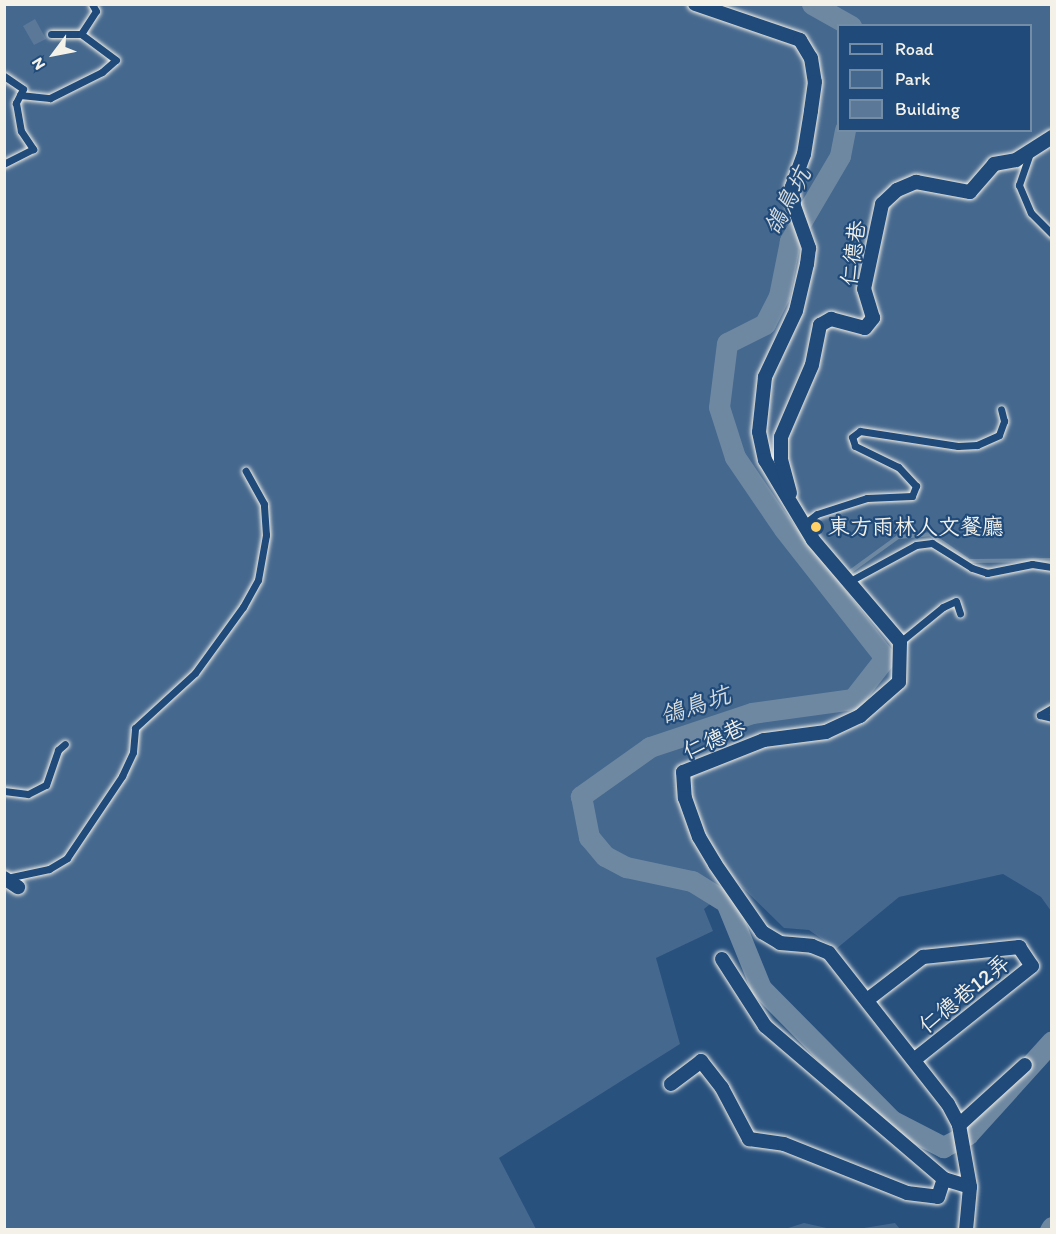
<!DOCTYPE html>
<html>
<head>
<meta charset="utf-8">
<style>
	body { margin:0 }
	#map { position:relative; width:1056px; height:1234px; overflow:hidden; background:#28517e; font-family:Itim,"LXGW WenKai TC",sans-serif }
	div>[style] { position:absolute }
	.green>* { inset:0; background:#45688e }
	.stream>* { height:4px; margin:-2px; padding:0 2px; transform-origin:2px; border-radius:2px; background:#6e88a2 }
	.river>* { height:21px; margin:-10.5px; padding:0 10.5px; transform-origin:10.5px; border-radius:10.5px; background:#6e88a2 }
	.building>* { inset:0; background:#5b7899 }
	.roads { filter:drop-shadow(0 0 2px #f4f1e8) drop-shadow(0 0 2px #f4f1e8) }
	.service>* { height:7px; margin:-3.5px; padding:0 3.5px; transform-origin:3.5px; border-radius:3.5px; background:#1f4a7a }
	.minor>* { height:14px; margin:-7px; padding:0 7px; transform-origin:7px; border-radius:7px; background:#1f4a7a }
	.dots>* { width:16px; height:16px; translate:-50% -50%; box-sizing:border-box; border:3px solid #1f4a7a; border-radius:50% }
	span { translate:-50% -50%; white-space:nowrap; text-align:center; line-height:1.15; -webkit-text-stroke:4.5px #1f4a7a; paint-order:stroke }
	.street-label { font-size:22px; color:#f4f1e8 }
	.poi-label { font-size:22px; color:#f4f1e8 }
	.left { translate:0 -50%; text-align:left }
	.water-label { font-size:24px; color:#d9dcda; font-style:italic }
	.frame { position:absolute; inset:0; border:6px solid #f4f1e8; pointer-events:none }
	.legend { position:absolute; left:837px; top:24px; width:195px; height:108px; box-sizing:border-box; background:#1f4a7a; border:2px solid #748da6; margin:0; padding:8px 10px; list-style:none; font-size:18px; color:#f4f1e8 }
	.legend li { display:flex; align-items:center; gap:12px; height:30px }
	.legend b { width:30px; border:2px solid #748da6 }
	.north { position:absolute; left:24px; top:24px; width:60px; height:60px; -webkit-text-stroke:4px #1f4a7a; paint-order:stroke; rotate:238deg; font-size:16px; font-weight:700; line-height:24px; text-align:center; color:#f4f1e8 }
	.north::after { content:''; display:block; margin:auto; width:21px; height:27px; background:#f4f1e8; clip-path:polygon(50% 0,100% 100%,50% 72%,0 100%) }
</style>
</head>
<body>
<div id="map">
	<div class="green">
		<div style="clip-path:polygon(evenodd,5px 5px,1051px 5px,1051px 911px,1041px 897px,1003px 874px,899px 897px,836px 949px,809px 930px,784px 928px,737px 882px,704px 909px,713px 931px,656px 958px,680px 1044px,499px 1158px,536px 1229px,5px 1230px,5px 5px,838px 26px,1030px 26px,1030px 130px,838px 130px,838px 26px)"></div>
		<div style="clip-path:polygon(804px 1223px,831px 1229px,785px 1229px)"></div>
		<div style="clip-path:polygon(895px 1223px,900px 1229px,858px 1229px)"></div>
	</div>
	<div class="stream">
		<div style="left:829px;top:587px;width:85px;rotate:-35.9deg"></div>
		<div style="left:898px;top:537px;width:32px;rotate:-5deg"></div>
		<div style="left:930px;top:534px;width:47px;rotate:34.7deg"></div>
		<div style="left:969px;top:561px;width:83px;rotate:-0.7deg"></div>
	</div>
	<div class="river">
		<div style="left:812px;top:4px;width:45px;rotate:29.4deg"></div>
		<div style="left:845px;top:130px;width:26px;rotate:101deg"></div>
		<div style="left:840px;top:156px;width:99px;rotate:120.5deg"></div>
		<div style="left:790px;top:241px;width:56px;rotate:101.3deg"></div>
		<div style="left:779px;top:296px;width:31px;rotate:117deg"></div>
		<div style="left:765px;top:324px;width:42px;rotate:153.4deg"></div>
		<div style="left:727px;top:343px;width:64px;rotate:97.1deg"></div>
		<div style="left:719px;top:407px;width:52px;rotate:72.3deg"></div>
		<div style="left:735px;top:457px;width:87px;rotate:55.8deg"></div>
		<div style="left:784px;top:529px;width:164px;rotate:51.9deg"></div>
		<div style="left:885px;top:658px;width:52px;rotate:128deg"></div>
		<div style="left:853px;top:699px;width:102px;rotate:172.1deg"></div>
		<div style="left:752px;top:713px;width:108px;rotate:161.6deg"></div>
		<div style="left:650px;top:747px;width:85px;rotate:144.6deg"></div>
		<div style="left:581px;top:796px;width:42px;rotate:79deg"></div>
		<div style="left:589px;top:837px;width:25px;rotate:50deg"></div>
		<div style="left:605px;top:856px;width:24px;rotate:28deg"></div>
		<div style="left:626px;top:867px;width:67px;rotate:12deg"></div>
		<div style="left:692px;top:881px;width:40px;rotate:32deg"></div>
		<div style="left:726px;top:902px;width:93px;rotate:67.9deg"></div>
		<div style="left:761px;top:988px;width:185px;rotate:45.4deg"></div>
		<div style="left:891px;top:1120px;width:59px;rotate:27.4deg"></div>
		<div style="left:943px;top:1147px;width:28px;rotate:-27deg"></div>
		<div style="left:968px;top:1134px;width:125px;rotate:-47.9deg"></div>
		<div style="left:1050px;top:1230px;width:4px;rotate:-56deg"></div>
	</div>
	<div class="building">
		<div style="clip-path:polygon(35px 19px,46px 39px,34px 45px,23px 26px)"></div>
	</div>
	<div class="roads">
		<div class="service">
			<div style="left:51px;top:34px;width:30px"></div>
			<div style="left:4px;top:76px;width:23px;rotate:34deg"></div>
			<div style="left:23px;top:89px;width:16px;rotate:117deg"></div>
			<div style="left:16px;top:103px;width:28px;rotate:80deg"></div>
			<div style="left:21px;top:131px;width:22px;rotate:56deg"></div>
			<div style="left:33px;top:149px;width:33px;rotate:153deg"></div>
			<div style="left:20px;top:95px;width:30px;rotate:6deg"></div>
			<div style="left:50px;top:98px;width:58px;rotate:-26.6deg"></div>
			<div style="left:102px;top:72px;width:18px;rotate:-41deg"></div>
			<div style="left:116px;top:60px;width:44px;rotate:-143.4deg"></div>
			<div style="left:81px;top:34px;width:27px;rotate:-57deg"></div>
			<div style="left:96px;top:11px;width:8px;rotate:-120deg"></div>
			<div style="left:1030px;top:153px;width:34px;rotate:109deg"></div>
			<div style="left:1019px;top:185px;width:30px;rotate:67deg"></div>
			<div style="left:1031px;top:213px;width:30px;rotate:45deg"></div>
			<div style="left:804px;top:524px;width:16px;rotate:-38deg"></div>
			<div style="left:817px;top:514px;width:52px;rotate:-17.7deg"></div>
			<div style="left:867px;top:498px;width:45px;rotate:-2.5deg"></div>
			<div style="left:912px;top:496px;width:11px;rotate:-68deg"></div>
			<div style="left:916px;top:486px;width:26px;rotate:-133deg"></div>
			<div style="left:898px;top:467px;width:48px;rotate:-154deg"></div>
			<div style="left:855px;top:446px;width:9px;rotate:-108deg"></div>
			<div style="left:852px;top:437px;width:10px;rotate:-37deg"></div>
			<div style="left:860px;top:431px;width:99px;rotate:8.7deg"></div>
			<div style="left:958px;top:446px;width:19px;rotate:-3deg"></div>
			<div style="left:977px;top:445px;width:24px;rotate:-24deg"></div>
			<div style="left:999px;top:435px;width:15px;rotate:-70deg"></div>
			<div style="left:1004px;top:421px;width:12px;rotate:-104deg"></div>
			<div style="left:850px;top:581px;width:75px;rotate:-28.6deg"></div>
			<div style="left:916px;top:545px;width:16px;rotate:-7deg"></div>
			<div style="left:932px;top:543px;width:47px;rotate:32deg"></div>
			<div style="left:972px;top:568px;width:16px;rotate:18deg"></div>
			<div style="left:987px;top:573px;width:46px;rotate:-11.3deg"></div>
			<div style="left:1032px;top:564px;width:20px;rotate:9deg"></div>
			<div style="left:900px;top:642px;width:55px;rotate:-39.1deg"></div>
			<div style="left:943px;top:607px;width:14px;rotate:-25deg"></div>
			<div style="left:956px;top:601px;width:13px;rotate:72deg"></div>
			<div style="left:1052px;top:708px;width:14px;rotate:150deg"></div>
			<div style="left:1040px;top:715px;width:12px;rotate:14deg"></div>
			<div style="left:4px;top:791px;width:24px;rotate:7deg"></div>
			<div style="left:28px;top:794px;width:20px;rotate:-27deg"></div>
			<div style="left:46px;top:785px;width:37px;rotate:-71deg"></div>
			<div style="left:58px;top:750px;width:9px;rotate:-41deg"></div>
			<div style="left:7px;top:878px;width:43px;rotate:-12.1deg"></div>
			<div style="left:49px;top:869px;width:21px;rotate:-31deg"></div>
			<div style="left:67px;top:858px;width:99px;rotate:-56.1deg"></div>
			<div style="left:122px;top:776px;width:26px;rotate:-65deg"></div>
			<div style="left:133px;top:752px;width:24px;rotate:-85deg"></div>
			<div style="left:135px;top:728px;width:81px;rotate:-42.5deg"></div>
			<div style="left:195px;top:673px;width:82px;rotate:-54deg"></div>
			<div style="left:243px;top:607px;width:31px;rotate:-61deg"></div>
			<div style="left:258px;top:580px;width:46px;rotate:-79.9deg"></div>
			<div style="left:266px;top:535px;width:31px;rotate:-94deg"></div>
			<div style="left:264px;top:504px;width:38px;rotate:-119deg"></div>
		</div>
		<div class="minor">
			<div style="left:695px;top:4px;width:111px;rotate:18.9deg"></div>
			<div style="left:800px;top:40px;width:21px;rotate:59deg"></div>
			<div style="left:811px;top:58px;width:24px;rotate:81deg"></div>
			<div style="left:815px;top:82px;width:29px;rotate:98deg"></div>
			<div style="left:811px;top:111px;width:44px;rotate:99.2deg"></div>
			<div style="left:804px;top:154px;width:35px;rotate:110deg"></div>
			<div style="left:792px;top:187px;width:19px;rotate:84deg"></div>
			<div style="left:794px;top:206px;width:45px;rotate:70.3deg"></div>
			<div style="left:809px;top:248px;width:16px;rotate:97deg"></div>
			<div style="left:807px;top:264px;width:48px;rotate:103.2deg"></div>
			<div style="left:796px;top:311px;width:73px;rotate:115.2deg"></div>
			<div style="left:765px;top:377px;width:55px;rotate:96.2deg"></div>
			<div style="left:759px;top:432px;width:29px;rotate:78deg"></div>
			<div style="left:765px;top:460px;width:93px;rotate:59deg"></div>
			<div style="left:813px;top:540px;width:134px;rotate:49.5deg"></div>
			<div style="left:900px;top:642px;width:40px;rotate:91.4deg"></div>
			<div style="left:899px;top:682px;width:52px;rotate:138.9deg"></div>
			<div style="left:860px;top:716px;width:38px;rotate:155deg"></div>
			<div style="left:826px;top:732px;width:63px;rotate:172.6deg"></div>
			<div style="left:764px;top:740px;width:87px;rotate:158.4deg"></div>
			<div style="left:683px;top:772px;width:26px;rotate:86deg"></div>
			<div style="left:685px;top:798px;width:41px;rotate:70.3deg"></div>
			<div style="left:699px;top:837px;width:31px;rotate:59deg"></div>
			<div style="left:715px;top:864px;width:83px;rotate:55.3deg"></div>
			<div style="left:762px;top:932px;width:21px;rotate:31deg"></div>
			<div style="left:780px;top:943px;width:32px;rotate:5deg"></div>
			<div style="left:812px;top:946px;width:18px;rotate:22deg"></div>
			<div style="left:829px;top:953px;width:192px;rotate:51.8deg"></div>
			<div style="left:948px;top:1104px;width:24px;rotate:62deg"></div>
			<div style="left:959px;top:1125px;width:63px;rotate:79.9deg"></div>
			<div style="left:970px;top:1187px;width:43px;rotate:95.3deg"></div>
			<div style="left:790px;top:493px;width:35px;rotate:-105deg"></div>
			<div style="left:781px;top:459px;width:22px;rotate:-90deg"></div>
			<div style="left:781px;top:437px;width:78px;rotate:-66.7deg"></div>
			<div style="left:812px;top:365px;width:41px;rotate:-78.7deg"></div>
			<div style="left:820px;top:325px;width:13px;rotate:-29deg"></div>
			<div style="left:831px;top:319px;width:35px;rotate:15deg"></div>
			<div style="left:865px;top:328px;width:13px;rotate:-51deg"></div>
			<div style="left:873px;top:318px;width:30px;rotate:-107deg"></div>
			<div style="left:864px;top:289px;width:87px;rotate:-78deg"></div>
			<div style="left:882px;top:204px;width:21px;rotate:-43deg"></div>
			<div style="left:897px;top:190px;width:21px;rotate:-23deg"></div>
			<div style="left:916px;top:182px;width:55px;rotate:10.5deg"></div>
			<div style="left:970px;top:192px;width:37px;rotate:-49deg"></div>
			<div style="left:994px;top:164px;width:22px;rotate:-10deg"></div>
			<div style="left:1016px;top:160px;width:43px;rotate:-32.6deg"></div>
			<div style="left:4px;top:878px;width:17px;rotate:33deg"></div>
			<div style="left:722px;top:959px;width:80px;rotate:57.3deg"></div>
			<div style="left:765px;top:1026px;width:235px;rotate:40.5deg"></div>
			<div style="left:867px;top:1000px;width:71px;rotate:-37.5deg"></div>
			<div style="left:923px;top:957px;width:97px;rotate:-5.9deg"></div>
			<div style="left:1019px;top:947px;width:23px;rotate:56deg"></div>
			<div style="left:1032px;top:966px;width:151px;rotate:141.5deg"></div>
			<div style="left:671px;top:1084px;width:38px;rotate:-37deg"></div>
			<div style="left:701px;top:1061px;width:34px;rotate:52deg"></div>
			<div style="left:722px;top:1088px;width:58px;rotate:62.1deg"></div>
			<div style="left:749px;top:1139px;width:35px;rotate:8deg"></div>
			<div style="left:784px;top:1144px;width:132px;rotate:21.7deg"></div>
			<div style="left:907px;top:1193px;width:31px;rotate:7deg"></div>
			<div style="left:938px;top:1197px;width:19px;rotate:-72deg"></div>
			<div style="left:944px;top:1179px;width:27px;rotate:17deg"></div>
			<div style="left:959px;top:1125px;width:89px;rotate:-42.3deg"></div>
		</div>
	</div>
	<div class="dots">
		<div style="left:816px;top:527px;background:#ffd166"></div>
	</div>
	<div class="street-label">
		<span style="left:853px;top:253px;rotate:-82deg">仁德巷</span>
		<span style="left:714px;top:739px;rotate:-24deg">仁德巷</span>
		<span style="left:964px;top:994px;rotate:-39deg">仁德巷12弄</span>
	</div>
	<div class="poi-label">
		<span class="left" style="left:828px;top:527px">東方雨林人文餐廳</span>
	</div>
	<div class="water-label">
		<span style="left:787px;top:201px;rotate:-62deg">鴿鳥坑</span>
		<span style="left:695px;top:705px;rotate:-18deg">鴿鳥坑</span>
	</div>
	<div class="frame"></div>
	<ul class="legend">
	<li><b style="height:8px;background:#1f4a7a"></b>Road</li>
	<li><b style="height:16px;background:#45688e"></b>Park</li>
	<li><b style="height:16px;background:#5b7899"></b>Building</li>
	</ul>
	<div class="north">N</div>
</div>
</body>
</html>
